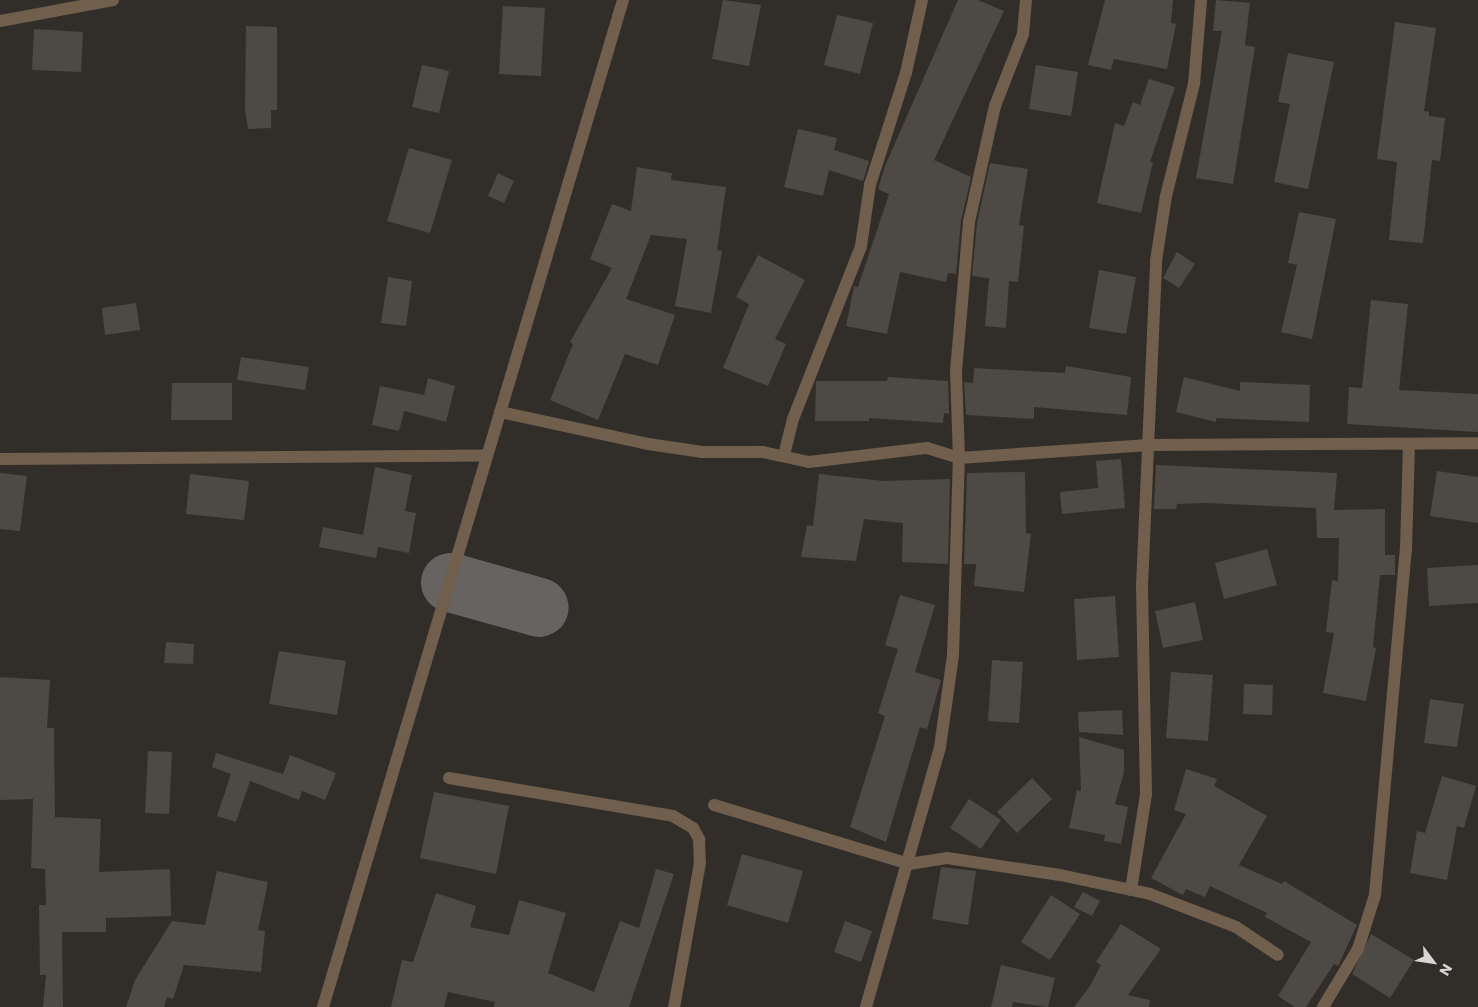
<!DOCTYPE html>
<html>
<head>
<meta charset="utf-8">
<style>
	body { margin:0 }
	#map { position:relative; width:1478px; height:1007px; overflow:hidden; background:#312e2a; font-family:Poppins,sans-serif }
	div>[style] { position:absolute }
	.taxiway>* { height:59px; margin:-29.5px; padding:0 29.5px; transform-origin:29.5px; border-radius:29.5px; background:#666360 }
	.building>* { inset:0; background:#4d4945 }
	.street>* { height:12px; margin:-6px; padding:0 6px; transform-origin:6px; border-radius:6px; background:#705f4c }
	span { translate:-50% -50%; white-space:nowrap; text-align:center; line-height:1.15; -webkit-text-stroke:4.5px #312e2a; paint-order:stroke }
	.north { position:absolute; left:1408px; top:937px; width:50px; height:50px; -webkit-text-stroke:4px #312e2a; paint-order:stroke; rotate:121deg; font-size:14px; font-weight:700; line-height:20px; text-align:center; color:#d8d6d3 }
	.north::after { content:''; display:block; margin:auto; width:18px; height:22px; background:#d8d6d3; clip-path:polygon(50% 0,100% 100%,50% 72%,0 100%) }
</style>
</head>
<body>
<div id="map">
	<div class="taxiway">
		<div style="left:450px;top:582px;width:92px;rotate:15.7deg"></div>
	</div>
	<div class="building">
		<div style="clip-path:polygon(723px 0,761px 5px,749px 66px,712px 59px)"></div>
		<div style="clip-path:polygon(958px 0,978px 0,1004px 11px,934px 160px,971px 177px,961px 221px,956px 274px,948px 273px,946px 282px,900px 272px,887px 334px,846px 326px,854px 286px,858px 287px,889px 194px,878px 189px,885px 166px)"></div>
		<div style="clip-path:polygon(1105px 0,1173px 0,1171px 23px,1176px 24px,1167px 69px,1114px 59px,1111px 70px,1088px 65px)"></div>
		<div style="clip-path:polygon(1216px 0,1250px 3px,1245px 45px,1255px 47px,1233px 184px,1196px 178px,1222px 31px,1213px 31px)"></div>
		<div style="clip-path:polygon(503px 6px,545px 8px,541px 76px,499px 74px)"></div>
		<div style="clip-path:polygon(837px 15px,873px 23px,860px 74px,824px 65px)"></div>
		<div style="clip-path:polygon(1395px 22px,1436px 28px,1424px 111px,1429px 112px,1429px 116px,1445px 118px,1440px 161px,1432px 160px,1423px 243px,1389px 240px,1397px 162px,1377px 159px)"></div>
		<div style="clip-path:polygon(246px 26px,277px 27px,277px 110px,271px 110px,271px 128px,248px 129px,245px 110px)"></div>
		<div style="clip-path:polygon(34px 29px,83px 32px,81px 72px,32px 70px)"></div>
		<div style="clip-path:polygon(1288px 53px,1334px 62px,1308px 189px,1274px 182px,1290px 104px,1278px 102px)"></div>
		<div style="clip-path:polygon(422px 65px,449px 71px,439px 113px,412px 107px)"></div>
		<div style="clip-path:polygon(1036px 65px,1078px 72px,1071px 116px,1029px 109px)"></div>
		<div style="clip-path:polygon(1149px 79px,1175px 87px,1150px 162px,1153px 162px,1141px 213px,1097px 203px,1115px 123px,1124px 126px,1133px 102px,1140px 105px)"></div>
		<div style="clip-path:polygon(798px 129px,837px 138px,834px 150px,869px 161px,863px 181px,829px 170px,823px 196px,784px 187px)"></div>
		<div style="clip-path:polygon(409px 148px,452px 160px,430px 233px,387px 221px)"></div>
		<div style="clip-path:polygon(990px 163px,1028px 169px,1019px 225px,1024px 226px,1018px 282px,1009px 281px,1006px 328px,985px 326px,989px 278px,972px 276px,977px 223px)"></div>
		<div style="clip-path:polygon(637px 167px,672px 173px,671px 180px,726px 187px,717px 250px,722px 251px,711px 313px,675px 306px,687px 239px,651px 235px,626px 299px,675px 315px,658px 365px,625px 354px,598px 420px,550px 400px,573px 344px,570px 342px,612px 268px,590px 259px,612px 204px,631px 211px)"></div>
		<div style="clip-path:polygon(498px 173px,514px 181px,504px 203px,488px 196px)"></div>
		<div style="clip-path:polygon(1299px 212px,1336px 219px,1312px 339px,1281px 332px,1297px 265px,1288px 263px)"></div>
		<div style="clip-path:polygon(1177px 252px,1195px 264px,1179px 288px,1163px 278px)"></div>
		<div style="clip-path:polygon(758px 255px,805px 280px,775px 339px,786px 344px,768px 386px,723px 368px,749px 304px,736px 297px)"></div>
		<div style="clip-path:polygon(1099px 270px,1136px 277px,1126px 334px,1089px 328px)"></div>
		<div style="clip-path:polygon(388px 277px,412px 281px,406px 326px,381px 323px)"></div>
		<div style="clip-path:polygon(1371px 300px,1408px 304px,1399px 390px,1478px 394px,1478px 432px,1347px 424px,1349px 387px,1362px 388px)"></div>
		<div style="clip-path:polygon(136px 303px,140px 330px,105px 335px,102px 308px)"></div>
		<div style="clip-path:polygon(241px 357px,309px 367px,305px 390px,237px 380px)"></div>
		<div style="clip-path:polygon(1066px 366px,1131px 377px,1127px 415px,1034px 407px,1034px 419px,966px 415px,964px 382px,973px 383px,974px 368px,1065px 373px)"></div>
		<div style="clip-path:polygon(888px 377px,948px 381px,949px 414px,944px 413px,943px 423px,869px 418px,869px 421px,815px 421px,816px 381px,887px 381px)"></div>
		<div style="clip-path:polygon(1184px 377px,1240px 391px,1240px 382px,1310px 385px,1309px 422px,1216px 418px,1216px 422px,1176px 412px)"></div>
		<div style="clip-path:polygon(428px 378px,455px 386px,446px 422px,404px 411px,399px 431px,372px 425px,380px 386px,424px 395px)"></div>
		<div style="clip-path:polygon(172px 383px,232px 383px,232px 420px,171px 420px)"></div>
		<div style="clip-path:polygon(1121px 459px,1125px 508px,1062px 514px,1060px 492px,1098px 488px,1096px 461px)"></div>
		<div style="clip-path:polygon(1156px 465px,1337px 473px,1334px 510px,1385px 509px,1385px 555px,1395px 555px,1395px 575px,1380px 575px,1373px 647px,1376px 648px,1366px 701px,1323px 693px,1334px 633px,1326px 632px,1332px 580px,1338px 581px,1339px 538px,1317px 538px,1316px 508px,1206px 503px,1177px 504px,1176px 509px,1154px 509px)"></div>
		<div style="clip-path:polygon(375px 467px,412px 475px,405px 511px,416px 513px,409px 553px,378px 547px,376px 558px,319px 547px,323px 527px,363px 535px)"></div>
		<div style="clip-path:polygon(1437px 471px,1478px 477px,1478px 523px,1430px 516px)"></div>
		<div style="clip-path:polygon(1025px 472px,1026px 533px,1031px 534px,1024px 592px,974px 586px,976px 564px,964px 564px,967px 473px)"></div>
		<div style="clip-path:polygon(0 473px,27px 476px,20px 531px,0 529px)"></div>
		<div style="clip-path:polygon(190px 474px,249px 481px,244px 520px,186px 514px)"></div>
		<div style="clip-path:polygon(819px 474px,884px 481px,950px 479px,948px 564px,902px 562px,903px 523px,864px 519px,856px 561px,801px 557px,807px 525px,813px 526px)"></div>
		<div style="clip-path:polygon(1267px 549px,1277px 585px,1224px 599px,1215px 563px)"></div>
		<div style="clip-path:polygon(1478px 565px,1478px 603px,1429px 606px,1427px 568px)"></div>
		<div style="clip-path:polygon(900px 595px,935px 605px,915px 672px,941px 680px,927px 729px,920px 727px,886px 842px,850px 827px,885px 716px,878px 713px,898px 649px,885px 645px)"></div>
		<div style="clip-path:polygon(1115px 596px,1119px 657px,1077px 660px,1074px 599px)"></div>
		<div style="clip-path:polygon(1195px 602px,1203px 640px,1163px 648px,1155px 611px)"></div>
		<div style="clip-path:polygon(166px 642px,194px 644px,193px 664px,164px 663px)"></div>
		<div style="clip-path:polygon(279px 651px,346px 661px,337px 715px,269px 704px)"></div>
		<div style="clip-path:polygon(992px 660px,1023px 662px,1019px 723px,988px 721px)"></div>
		<div style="clip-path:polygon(1171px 672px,1213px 675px,1208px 741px,1166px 738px)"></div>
		<div style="clip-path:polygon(0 677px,50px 680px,47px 728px,54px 728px,55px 817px,101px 819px,99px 872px,170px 869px,171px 916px,106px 918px,106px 932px,62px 932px,63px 1007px,43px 1007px,46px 975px,40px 975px,39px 905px,46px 905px,45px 869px,31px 868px,33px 799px,0 800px)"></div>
		<div style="clip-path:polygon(1244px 684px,1273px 685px,1272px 715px,1243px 714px)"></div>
		<div style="clip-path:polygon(1430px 699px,1464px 704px,1457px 747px,1424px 743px)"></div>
		<div style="clip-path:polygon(1122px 710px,1123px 735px,1079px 732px,1078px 712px)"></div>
		<div style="clip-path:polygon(1079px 737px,1124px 750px,1124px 772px,1115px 804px,1128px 807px,1121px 844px,1104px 841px,1105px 835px,1069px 828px,1077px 790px,1081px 791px)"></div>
		<div style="clip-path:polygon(148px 751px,172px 752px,169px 814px,145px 813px)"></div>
		<div style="clip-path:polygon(216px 753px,283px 774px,290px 755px,336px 773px,325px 800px,302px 791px,299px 800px,250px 781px,236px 822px,217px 816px,231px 774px,212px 767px)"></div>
		<div style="clip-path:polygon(1186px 769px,1217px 779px,1214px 786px,1267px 816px,1239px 865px,1282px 884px,1284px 881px,1357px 925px,1338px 966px,1334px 964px,1306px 1007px,1295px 1007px,1278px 996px,1311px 942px,1265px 917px,1267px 913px,1210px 886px,1205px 897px,1186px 889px,1183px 895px,1151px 878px,1186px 814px,1174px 810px)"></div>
		<div style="clip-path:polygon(1442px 776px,1476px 786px,1464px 828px,1457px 826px,1447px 880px,1410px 873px,1417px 831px,1425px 833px)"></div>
		<div style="clip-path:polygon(1032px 778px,1052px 799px,1017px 833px,997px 812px)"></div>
		<div style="clip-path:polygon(434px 792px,509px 806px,496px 874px,420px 858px)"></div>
		<div style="clip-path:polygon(969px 799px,1001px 820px,981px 849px,950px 828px)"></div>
		<div style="clip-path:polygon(742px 854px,803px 871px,788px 923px,727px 905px)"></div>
		<div style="clip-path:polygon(941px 867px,976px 871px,968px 925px,932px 919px)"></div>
		<div style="clip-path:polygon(656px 869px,674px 874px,629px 1007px,494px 1007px,495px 1002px,448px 992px,444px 1007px,391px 1007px,402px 960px,413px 962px,436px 893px,476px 906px,470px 927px,509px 935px,519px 900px,566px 913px,548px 973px,594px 992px,620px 921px,639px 928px)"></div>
		<div style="clip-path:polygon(217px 871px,268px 882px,258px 930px,265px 931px,261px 972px,184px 965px,173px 999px,167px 997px,164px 1007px,126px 1007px,135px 980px,172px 921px,205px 925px)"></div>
		<div style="clip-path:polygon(1083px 892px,1100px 901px,1092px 916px,1074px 907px)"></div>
		<div style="clip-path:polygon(1051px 895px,1080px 914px,1050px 960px,1021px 942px)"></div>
		<div style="clip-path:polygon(845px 921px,872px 931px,861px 962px,834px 952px)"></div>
		<div style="clip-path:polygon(1121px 924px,1161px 949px,1128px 995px,1150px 1000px,1149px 1007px,1074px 1007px,1090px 986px,1101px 965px,1096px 962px)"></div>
		<div style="clip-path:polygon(1371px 934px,1414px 960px,1390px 998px,1352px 974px)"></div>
		<div style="clip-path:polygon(1001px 965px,1055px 978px,1048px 1007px,1013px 1002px,1012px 1007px,991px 1007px)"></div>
	</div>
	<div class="street">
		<div style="left:0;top:21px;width:115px;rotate:-10.5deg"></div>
		<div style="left:500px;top:412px;width:151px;rotate:12.2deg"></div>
		<div style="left:648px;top:444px;width:55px;rotate:8.4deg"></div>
		<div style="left:702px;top:452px;width:61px"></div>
		<div style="left:763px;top:452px;width:47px;rotate:12.3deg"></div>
		<div style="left:809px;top:462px;width:119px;rotate:-6.8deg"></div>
		<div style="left:927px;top:448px;width:34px;rotate:17deg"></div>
		<div style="left:959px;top:458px;width:190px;rotate:-3.9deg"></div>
		<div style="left:1149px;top:445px;width:329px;rotate:-0.3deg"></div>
		<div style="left:784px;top:455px;width:37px;rotate:-76deg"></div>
		<div style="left:793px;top:419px;width:186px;rotate:-68.5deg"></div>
		<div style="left:861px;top:246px;width:62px;rotate:-81.6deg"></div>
		<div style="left:870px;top:185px;width:118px;rotate:-72.2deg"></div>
		<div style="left:906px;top:73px;width:75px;rotate:-77.6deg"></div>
		<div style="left:0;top:459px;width:487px;rotate:-0.4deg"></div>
		<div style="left:449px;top:778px;width:227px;rotate:9.6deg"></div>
		<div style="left:673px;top:816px;width:23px;rotate:31deg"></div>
		<div style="left:693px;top:828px;width:13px;rotate:61deg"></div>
		<div style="left:699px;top:839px;width:24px;rotate:88deg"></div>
		<div style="left:700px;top:863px;width:146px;rotate:100.2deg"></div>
		<div style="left:714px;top:805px;width:204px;rotate:16.8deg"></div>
		<div style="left:909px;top:864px;width:38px;rotate:-9deg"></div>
		<div style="left:947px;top:858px;width:114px;rotate:8.6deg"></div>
		<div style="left:1060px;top:875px;width:92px;rotate:11.9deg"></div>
		<div style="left:1150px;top:894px;width:92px;rotate:21deg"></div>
		<div style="left:1236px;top:927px;width:50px;rotate:33.7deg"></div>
		<div style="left:1131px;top:890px;width:97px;rotate:-81.1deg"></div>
		<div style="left:1146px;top:794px;width:208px;rotate:-91.1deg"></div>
		<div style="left:1142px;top:586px;width:325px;rotate:-87.5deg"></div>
		<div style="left:1156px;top:261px;width:66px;rotate:-81.3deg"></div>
		<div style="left:1166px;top:196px;width:115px;rotate:-76deg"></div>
		<div style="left:1194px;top:84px;width:84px;rotate:-85.2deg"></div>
		<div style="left:323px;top:1007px;width:1051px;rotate:-73.41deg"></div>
		<div style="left:866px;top:1007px;width:270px;rotate:-74.1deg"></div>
		<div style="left:940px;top:747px;width:92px;rotate:-81.9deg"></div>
		<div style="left:953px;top:656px;width:198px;rotate:-88.3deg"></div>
		<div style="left:959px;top:458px;width:87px;rotate:-92deg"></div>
		<div style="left:956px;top:371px;width:150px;rotate:-85deg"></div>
		<div style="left:969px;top:222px;width:119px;rotate:-77.4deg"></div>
		<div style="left:995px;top:106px;width:77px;rotate:-68.7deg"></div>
		<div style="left:1023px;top:34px;width:34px;rotate:-85deg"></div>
		<div style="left:1323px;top:1007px;width:68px;rotate:-58.9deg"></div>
		<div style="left:1358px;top:949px;width:57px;rotate:-72.5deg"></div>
		<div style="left:1375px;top:895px;width:346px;rotate:-84.9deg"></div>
		<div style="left:1406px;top:550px;width:106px;rotate:-88.4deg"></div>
	</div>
	<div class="north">N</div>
</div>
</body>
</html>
